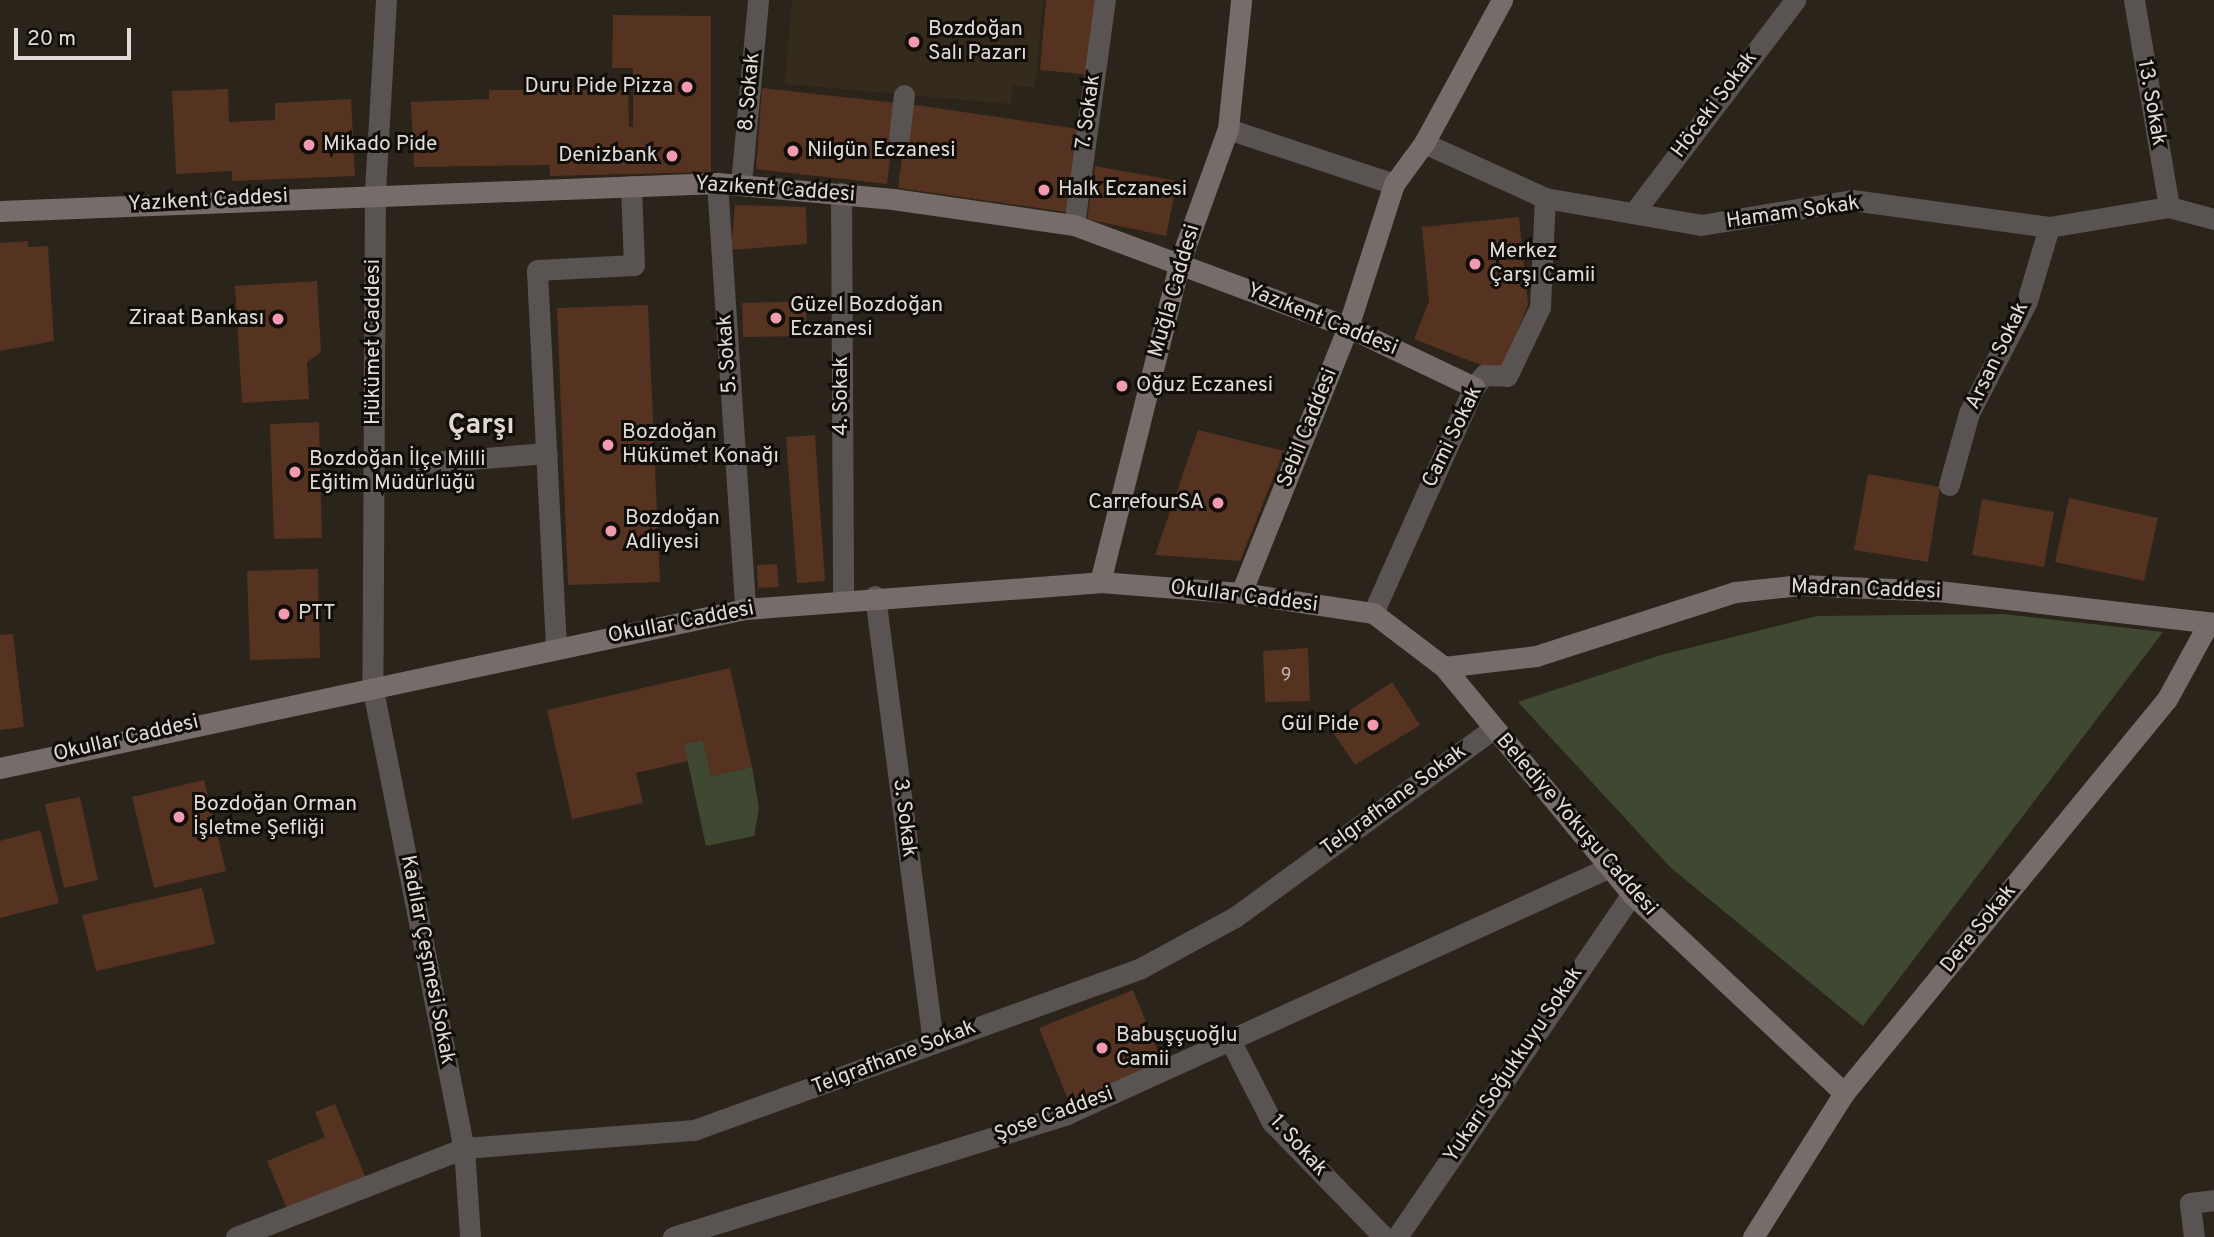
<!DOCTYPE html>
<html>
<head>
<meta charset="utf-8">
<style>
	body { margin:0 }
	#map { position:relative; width:2214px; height:1237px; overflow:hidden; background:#2a241b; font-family:Overpass,sans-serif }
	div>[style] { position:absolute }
	.built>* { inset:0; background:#352b1d }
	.green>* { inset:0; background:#3f4931 }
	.building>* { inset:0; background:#563221 }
	.street>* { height:21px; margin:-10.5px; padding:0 10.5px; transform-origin:10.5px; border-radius:10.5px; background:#595351 }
	.secondary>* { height:21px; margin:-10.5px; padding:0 10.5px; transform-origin:10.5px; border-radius:10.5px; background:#766c6a }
	.dots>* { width:19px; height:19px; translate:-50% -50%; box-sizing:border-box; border:4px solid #110e0a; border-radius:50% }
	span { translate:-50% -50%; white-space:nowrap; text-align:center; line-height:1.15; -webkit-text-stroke:6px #110e0a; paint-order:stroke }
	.number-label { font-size:18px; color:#beb2aa }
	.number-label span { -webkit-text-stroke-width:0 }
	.poi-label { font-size:21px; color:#e1dcd7 }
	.left { translate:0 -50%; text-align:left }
	.right { translate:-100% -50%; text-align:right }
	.street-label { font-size:21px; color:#e1dcd7 }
	.district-label { font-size:28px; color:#e2d9ce; font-weight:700 }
	.scale { position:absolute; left:14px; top:28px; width:117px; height:32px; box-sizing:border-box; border:4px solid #e1dcd7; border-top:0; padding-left:9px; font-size:21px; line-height:24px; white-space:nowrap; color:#e1dcd7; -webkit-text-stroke:5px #110e0a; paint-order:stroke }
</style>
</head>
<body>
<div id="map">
	<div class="built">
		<div style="clip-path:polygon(792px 0,1043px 0,1035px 87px,1013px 86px,1011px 104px,785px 84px)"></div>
	</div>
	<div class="green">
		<div style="clip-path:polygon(2003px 614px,2163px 632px,1863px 1026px,1670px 867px,1518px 702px,1661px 655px,1817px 616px)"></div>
		<div style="clip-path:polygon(703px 740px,711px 776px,752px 767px,759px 808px,754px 836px,706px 846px,684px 744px)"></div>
	</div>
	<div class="building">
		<div style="clip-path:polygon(1046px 0,1100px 0,1093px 75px,1040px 70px)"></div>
		<div style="clip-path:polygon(613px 15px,711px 16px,711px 172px,550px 176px,550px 165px,414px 167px,411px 102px,489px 99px,489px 90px,628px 90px,629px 127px,633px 127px,633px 68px,612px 68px)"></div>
		<div style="clip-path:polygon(762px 88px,897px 103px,887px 184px,756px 169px)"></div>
		<div style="clip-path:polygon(228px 89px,229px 122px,275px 120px,275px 103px,351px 99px,355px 176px,232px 181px,232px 171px,176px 174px,172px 91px)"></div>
		<div style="clip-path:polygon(909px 104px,1078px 129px,1066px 212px,898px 188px)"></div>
		<div style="clip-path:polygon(1095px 166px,1177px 181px,1166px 236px,1087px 219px)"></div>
		<div style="clip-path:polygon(735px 205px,806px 207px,807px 244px,731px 250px)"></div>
		<div style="clip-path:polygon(1519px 217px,1528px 305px,1501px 373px,1414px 339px,1429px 301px,1422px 227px)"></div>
		<div style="clip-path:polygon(28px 241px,28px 247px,48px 246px,54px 341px,0 351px,0 243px)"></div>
		<div style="clip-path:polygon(317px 281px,321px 352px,307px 362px,309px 399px,242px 403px,235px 286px)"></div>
		<div style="clip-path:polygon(806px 301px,807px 336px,743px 337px,742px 303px)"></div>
		<div style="clip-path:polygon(648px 305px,660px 582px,568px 585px,557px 308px)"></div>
		<div style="clip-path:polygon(319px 422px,322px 538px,274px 539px,270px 424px)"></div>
		<div style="clip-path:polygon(1198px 430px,1284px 451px,1240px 561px,1155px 555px)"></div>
		<div style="clip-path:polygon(815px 435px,825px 581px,797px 583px,786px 437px)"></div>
		<div style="clip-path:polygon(1868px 474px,1940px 487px,1928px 562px,1854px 550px)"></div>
		<div style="clip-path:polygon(2069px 498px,2158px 518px,2144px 581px,2055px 562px)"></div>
		<div style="clip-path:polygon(1982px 499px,2054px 512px,2044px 567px,1972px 555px)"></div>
		<div style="clip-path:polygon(777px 564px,779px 587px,758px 588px,757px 565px)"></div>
		<div style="clip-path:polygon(318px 569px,320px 658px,250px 660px,247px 571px)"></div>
		<div style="clip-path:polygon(13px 634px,24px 727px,0 730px,0 635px)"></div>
		<div style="clip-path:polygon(1308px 648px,1310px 701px,1265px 702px,1263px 651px)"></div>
		<div style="clip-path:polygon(730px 668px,752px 767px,711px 776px,703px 740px,684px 744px,688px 761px,636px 773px,643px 803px,572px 819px,547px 710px)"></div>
		<div style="clip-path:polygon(1392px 682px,1420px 725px,1355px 765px,1328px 725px)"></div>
		<div style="clip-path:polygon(204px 780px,226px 871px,154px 888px,132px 797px)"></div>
		<div style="clip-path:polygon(80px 797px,98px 880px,64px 888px,45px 804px)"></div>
		<div style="clip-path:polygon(40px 830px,59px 903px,0 918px,0 841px)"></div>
		<div style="clip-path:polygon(202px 888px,215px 944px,96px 971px,82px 915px)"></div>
		<div style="clip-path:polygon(1133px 990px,1165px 1068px,1071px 1107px,1039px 1028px)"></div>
		<div style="clip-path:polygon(335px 1104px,366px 1178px,288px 1211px,267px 1161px,325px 1137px,315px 1112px)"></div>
	</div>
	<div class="street">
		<div style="left:386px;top:0;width:193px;rotate:93.3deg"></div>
		<div style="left:375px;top:193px;width:492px;rotate:90.3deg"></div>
		<div style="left:372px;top:685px;width:472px;rotate:78.8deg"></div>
		<div style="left:464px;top:1148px;width:89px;rotate:86.1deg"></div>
		<div style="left:2134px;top:0;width:210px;rotate:80.4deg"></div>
		<div style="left:1228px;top:129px;width:175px;rotate:18.3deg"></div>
		<div style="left:899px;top:137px;width:42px;rotate:-83.2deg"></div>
		<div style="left:1424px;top:143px;width:133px;rotate:24.4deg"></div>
		<div style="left:1545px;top:198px;width:158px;rotate:9.8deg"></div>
		<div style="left:1701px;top:225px;width:153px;rotate:-9.4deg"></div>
		<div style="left:1852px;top:200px;width:199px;rotate:7.8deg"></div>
		<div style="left:2049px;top:227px;width:122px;rotate:-9.5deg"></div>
		<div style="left:2169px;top:207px;width:47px;rotate:14.9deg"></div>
		<div style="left:717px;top:183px;width:427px;rotate:86.2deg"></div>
		<div style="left:741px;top:184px;width:185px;rotate:-84.7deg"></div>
		<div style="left:841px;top:193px;width:406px;rotate:89.7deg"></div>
		<div style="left:1635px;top:211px;width:265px;rotate:-52.8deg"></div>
		<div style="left:1074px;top:225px;width:227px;rotate:-82.2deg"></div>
		<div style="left:422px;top:463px;width:125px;rotate:-4.6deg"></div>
		<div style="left:1949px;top:485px;width:75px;rotate:-74.5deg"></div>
		<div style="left:1969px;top:413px;width:126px;rotate:-62.6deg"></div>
		<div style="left:2027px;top:301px;width:77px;rotate:-73.4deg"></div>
		<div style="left:875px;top:596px;width:449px;rotate:82.6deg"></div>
		<div style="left:1373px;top:613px;width:248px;rotate:-65.9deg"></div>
		<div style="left:1474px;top:387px;width:16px;rotate:-50deg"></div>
		<div style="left:1484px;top:375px;width:23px;rotate:2deg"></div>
		<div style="left:1507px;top:376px;width:76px;rotate:-64.4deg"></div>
		<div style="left:1540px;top:307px;width:109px;rotate:-87.4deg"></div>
		<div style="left:556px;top:647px;width:377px;rotate:-92.9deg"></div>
		<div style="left:537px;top:270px;width:97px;rotate:-3deg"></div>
		<div style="left:634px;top:265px;width:79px;rotate:-92.2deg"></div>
		<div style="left:1231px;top:1042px;width:90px;rotate:62.9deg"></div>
		<div style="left:1272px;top:1122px;width:161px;rotate:45.8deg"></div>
		<div style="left:236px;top:1237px;width:245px;rotate:-21.3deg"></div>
		<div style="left:464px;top:1148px;width:231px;rotate:-4.5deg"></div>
		<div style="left:694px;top:1130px;width:475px;rotate:-19.9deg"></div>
		<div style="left:1141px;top:968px;width:107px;rotate:-28.5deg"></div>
		<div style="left:1235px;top:917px;width:319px;rotate:-36.1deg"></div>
		<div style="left:673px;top:1237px;width:413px;rotate:-17.3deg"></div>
		<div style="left:1067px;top:1114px;width:597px;rotate:-24.46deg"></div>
		<div style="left:1397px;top:1237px;width:416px;rotate:-55.6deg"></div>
		<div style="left:2194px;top:1237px;width:34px;rotate:-97deg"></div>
		<div style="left:2190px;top:1203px;width:24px;rotate:-7deg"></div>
	</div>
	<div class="secondary">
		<div style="left:0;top:211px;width:718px;rotate:-2.24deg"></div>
		<div style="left:717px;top:183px;width:177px;rotate:5.2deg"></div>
		<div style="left:893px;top:199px;width:183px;rotate:8.2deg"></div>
		<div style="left:1074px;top:225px;width:292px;rotate:20.4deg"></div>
		<div style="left:1348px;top:327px;width:140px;rotate:25.5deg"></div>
		<div style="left:1100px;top:582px;width:328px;rotate:-76deg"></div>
		<div style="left:1179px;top:264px;width:144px;rotate:-70.1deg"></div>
		<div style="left:1228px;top:129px;width:130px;rotate:-84.2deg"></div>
		<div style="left:1241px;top:593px;width:287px;rotate:-68.1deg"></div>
		<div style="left:1348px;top:327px;width:150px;rotate:-72.2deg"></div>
		<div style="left:1394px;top:184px;width:51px;rotate:-53.8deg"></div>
		<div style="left:1424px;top:143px;width:163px;rotate:-61.4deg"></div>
		<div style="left:1444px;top:667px;width:93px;rotate:-6.8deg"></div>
		<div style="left:1536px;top:656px;width:209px;rotate:-17.8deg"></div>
		<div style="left:1735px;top:592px;width:66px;rotate:-6.1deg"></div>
		<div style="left:1801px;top:585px;width:137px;rotate:2.5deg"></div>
		<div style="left:1938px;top:591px;width:278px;rotate:6.6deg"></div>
		<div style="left:0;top:768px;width:762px;rotate:-12.05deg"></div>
		<div style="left:745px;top:609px;width:356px;rotate:-4.3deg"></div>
		<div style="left:1100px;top:582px;width:141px;rotate:4.5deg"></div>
		<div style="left:1241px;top:593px;width:134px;rotate:8.6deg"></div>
		<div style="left:1373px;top:613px;width:89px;rotate:37.3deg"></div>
		<div style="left:1444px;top:667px;width:295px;rotate:50.4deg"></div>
		<div style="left:1632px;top:894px;width:291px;rotate:43.2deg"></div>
		<div style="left:1753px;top:1237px;width:170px;rotate:-57.7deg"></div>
		<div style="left:1844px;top:1093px;width:509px;rotate:-50.66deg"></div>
		<div style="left:2167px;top:699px;width:85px;rotate:-61.3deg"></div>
	</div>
	<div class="dots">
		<div style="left:914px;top:42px;background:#f29aaf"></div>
		<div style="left:687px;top:87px;background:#f29aaf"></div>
		<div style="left:309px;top:145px;background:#f29aaf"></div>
		<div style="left:793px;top:151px;background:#f29aaf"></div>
		<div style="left:672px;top:156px;background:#f29aaf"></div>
		<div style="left:1044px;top:190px;background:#f29aaf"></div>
		<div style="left:1475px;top:264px;background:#f29aaf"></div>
		<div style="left:776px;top:318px;background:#f29aaf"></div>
		<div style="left:278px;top:319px;background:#f29aaf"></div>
		<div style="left:1122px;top:386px;background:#f29aaf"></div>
		<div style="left:608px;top:445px;background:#f29aaf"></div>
		<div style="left:295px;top:472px;background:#f29aaf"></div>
		<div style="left:1218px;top:503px;background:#f29aaf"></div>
		<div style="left:611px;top:531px;background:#f29aaf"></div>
		<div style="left:284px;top:614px;background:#f29aaf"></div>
		<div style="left:1373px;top:725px;background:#f29aaf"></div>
		<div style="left:179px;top:817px;background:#f29aaf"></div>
		<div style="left:1102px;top:1048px;background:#f29aaf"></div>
	</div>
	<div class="number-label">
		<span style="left:1286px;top:676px">9</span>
	</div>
	<div class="poi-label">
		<span class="left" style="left:928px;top:42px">Bozdoğan<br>Salı Pazarı</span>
		<span class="right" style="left:673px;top:87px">Duru Pide Pizza</span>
		<span class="left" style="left:323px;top:145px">Mikado Pide</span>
		<span class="left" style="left:807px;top:151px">Nilgün Eczanesi</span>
		<span class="right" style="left:658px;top:156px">Denizbank</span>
		<span class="left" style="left:1058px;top:190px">Halk Eczanesi</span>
		<span class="left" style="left:1489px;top:264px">Merkez<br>Çarşı Camii</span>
		<span class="left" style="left:790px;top:318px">Güzel Bozdoğan<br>Eczanesi</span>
		<span class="right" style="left:264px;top:319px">Ziraat Bankası</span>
		<span class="left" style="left:1136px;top:386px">Oğuz Eczanesi</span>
		<span class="left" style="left:622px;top:445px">Bozdoğan<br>Hükümet Konağı</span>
		<span class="left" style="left:309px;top:472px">Bozdoğan İlçe Milli<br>Eğitim Müdürlüğü</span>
		<span class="right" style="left:1204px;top:503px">CarrefourSA</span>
		<span class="left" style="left:625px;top:531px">Bozdoğan<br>Adliyesi</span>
		<span class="left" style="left:298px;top:614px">PTT</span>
		<span class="right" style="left:1359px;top:725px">Gül Pide</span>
		<span class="left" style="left:193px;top:817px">Bozdoğan Orman<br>İşletme Şefliği</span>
		<span class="left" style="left:1116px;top:1048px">Babuşçuoğlu<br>Camii</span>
	</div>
	<div class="street-label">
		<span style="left:750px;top:92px;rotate:-85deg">8. Sokak</span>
		<span style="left:2151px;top:103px;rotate:80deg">13. Sokak</span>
		<span style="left:1715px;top:105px;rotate:-53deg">Höceki Sokak</span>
		<span style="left:1089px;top:112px;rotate:-82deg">7. Sokak</span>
		<span style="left:775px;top:190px;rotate:4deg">Yazıkent Caddesi</span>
		<span style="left:208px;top:201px;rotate:-3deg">Yazıkent Caddesi</span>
		<span style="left:1793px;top:213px;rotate:-8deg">Hamam Sokak</span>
		<span style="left:1175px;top:291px;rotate:-74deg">Muğla Caddesi</span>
		<span style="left:1322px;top:320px;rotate:22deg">Yazıkent Caddesi</span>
		<span style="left:374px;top:342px;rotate:-90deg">Hükümet Caddesi</span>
		<span style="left:728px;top:354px;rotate:-94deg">5. Sokak</span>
		<span style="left:1998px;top:356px;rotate:-64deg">Arsan Sokak</span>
		<span style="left:842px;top:396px;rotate:-90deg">4. Sokak</span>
		<span style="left:1308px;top:428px;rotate:-68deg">Sebil Caddesi</span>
		<span style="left:1453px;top:437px;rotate:-64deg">Cami Sokak</span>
		<span style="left:1866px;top:590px;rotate:2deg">Madran Caddesi</span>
		<span style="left:1244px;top:597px;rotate:7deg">Okullar Caddesi</span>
		<span style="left:681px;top:623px;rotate:-11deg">Okullar Caddesi</span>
		<span style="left:126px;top:739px;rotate:-13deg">Okullar Caddesi</span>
		<span style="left:1394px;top:801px;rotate:-36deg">Telgrafhane Sokak</span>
		<span style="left:904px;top:818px;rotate:83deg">3. Sokak</span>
		<span style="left:1576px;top:825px;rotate:49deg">Belediye Yokuşu Caddesi</span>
		<span style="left:1979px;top:929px;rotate:-51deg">Dere Sokak</span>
		<span style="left:427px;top:960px;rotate:79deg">Kadılar Çeşmesi Sokak</span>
		<span style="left:894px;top:1058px;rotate:-21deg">Telgrafhane Sokak</span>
		<span style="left:1514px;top:1065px;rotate:-56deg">Yukarı Soğukkuyu Sokak</span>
		<span style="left:1054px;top:1115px;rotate:-20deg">Şose Caddesi</span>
		<span style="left:1298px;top:1146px;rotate:48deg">1. Sokak</span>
	</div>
	<div class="district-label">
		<span style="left:481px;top:426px">Çarşı</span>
	</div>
	<div class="scale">20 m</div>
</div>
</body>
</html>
